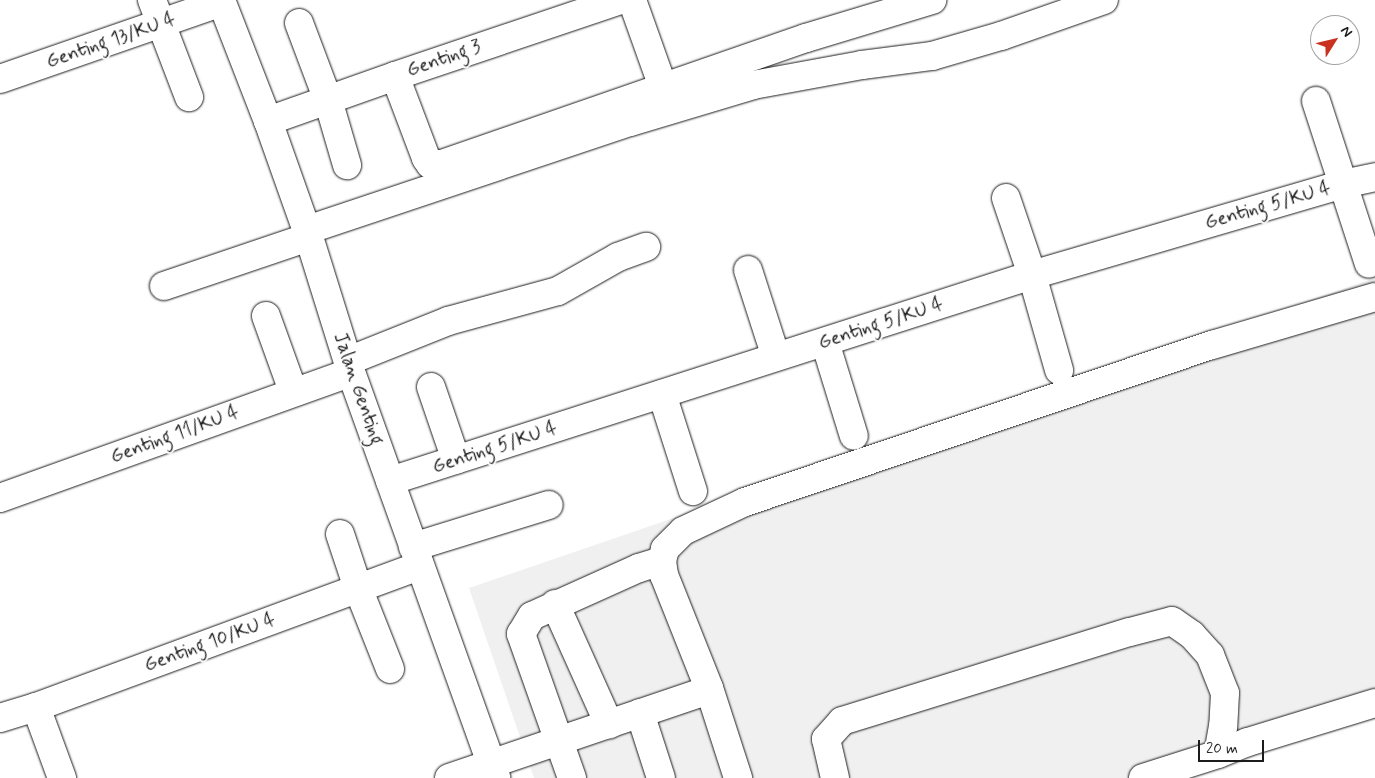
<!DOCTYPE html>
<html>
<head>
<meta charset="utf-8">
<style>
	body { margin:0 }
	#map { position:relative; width:1375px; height:778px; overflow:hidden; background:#fff; font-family:Mynerve,sans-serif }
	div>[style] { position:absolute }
	.built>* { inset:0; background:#f0f0f0 }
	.roads { filter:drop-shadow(0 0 1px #1c1c1c) drop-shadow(0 0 1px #1c1c1c) }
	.minor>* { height:28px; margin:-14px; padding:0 14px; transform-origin:14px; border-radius:14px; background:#fff }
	span { translate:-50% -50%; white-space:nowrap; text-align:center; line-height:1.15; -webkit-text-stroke:4px #fff; paint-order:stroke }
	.street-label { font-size:19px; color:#1c1c1c }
	.north { position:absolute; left:1310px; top:15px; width:50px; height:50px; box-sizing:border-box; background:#fff; border:1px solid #a4a4a4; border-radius:50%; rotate:54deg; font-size:14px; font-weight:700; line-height:20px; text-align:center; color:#1c1c1c }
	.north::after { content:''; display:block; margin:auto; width:18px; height:22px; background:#c8321e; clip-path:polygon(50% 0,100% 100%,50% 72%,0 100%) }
	.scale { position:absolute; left:1198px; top:740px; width:66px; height:22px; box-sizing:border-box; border:2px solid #1c1c1c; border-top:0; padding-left:6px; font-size:15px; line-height:18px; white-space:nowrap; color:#1c1c1c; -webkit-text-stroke:4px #fff; paint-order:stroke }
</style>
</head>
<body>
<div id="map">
	<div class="built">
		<div style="clip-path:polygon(1375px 278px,1375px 704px,1159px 778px,534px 778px,469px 588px)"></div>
	</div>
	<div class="roads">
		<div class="minor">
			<div style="left:152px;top:0;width:104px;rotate:69.1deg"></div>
			<div style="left:221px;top:0;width:130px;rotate:68.8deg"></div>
			<div style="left:268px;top:121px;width:123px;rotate:70.5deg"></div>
			<div style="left:309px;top:237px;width:141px;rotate:72.7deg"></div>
			<div style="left:351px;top:372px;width:431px;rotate:70.3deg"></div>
			<div style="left:632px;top:0;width:92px;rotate:70.4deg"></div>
			<div style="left:299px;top:23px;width:82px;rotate:69.4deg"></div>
			<div style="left:328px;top:100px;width:68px;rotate:73.7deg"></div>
			<div style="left:395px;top:76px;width:88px;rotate:69.3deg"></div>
			<div style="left:426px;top:158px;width:7px;rotate:56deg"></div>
			<div style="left:430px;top:164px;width:12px"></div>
			<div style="left:442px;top:164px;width:385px;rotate:-19.1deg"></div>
			<div style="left:806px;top:38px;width:132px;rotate:-16.8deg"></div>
			<div style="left:0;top:79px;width:235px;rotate:-19.1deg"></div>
			<div style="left:1316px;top:101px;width:171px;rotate:72deg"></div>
			<div style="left:268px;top:121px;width:135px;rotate:-19.5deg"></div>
			<div style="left:395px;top:76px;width:238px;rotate:-18.6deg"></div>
			<div style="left:1006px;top:198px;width:81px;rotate:71.3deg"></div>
			<div style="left:1032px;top:275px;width:99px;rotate:74.1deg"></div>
			<div style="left:307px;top:230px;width:341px;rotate:-18.5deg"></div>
			<div style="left:630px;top:122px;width:128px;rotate:-16.7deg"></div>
			<div style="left:753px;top:85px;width:111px;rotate:-10.4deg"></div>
			<div style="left:862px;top:65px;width:71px;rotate:-7.3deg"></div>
			<div style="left:932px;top:56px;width:72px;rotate:-16.2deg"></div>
			<div style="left:1001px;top:36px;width:109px;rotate:-19.3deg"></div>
			<div style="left:748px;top:270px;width:91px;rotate:72.2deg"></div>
			<div style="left:164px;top:286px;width:153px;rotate:-18.7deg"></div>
			<div style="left:266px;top:316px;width:80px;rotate:70.2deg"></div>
			<div style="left:825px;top:342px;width:98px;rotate:72.9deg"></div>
			<div style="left:348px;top:361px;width:108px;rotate:-21.8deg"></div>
			<div style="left:448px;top:321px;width:114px;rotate:-15.3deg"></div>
			<div style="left:558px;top:291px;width:69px;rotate:-29.5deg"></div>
			<div style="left:618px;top:257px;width:30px;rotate:-20deg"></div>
			<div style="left:431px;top:387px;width:77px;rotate:71.1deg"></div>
			<div style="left:662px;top:394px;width:102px;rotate:72.3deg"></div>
			<div style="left:390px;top:481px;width:674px;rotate:-17.79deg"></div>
			<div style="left:1032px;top:275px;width:324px;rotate:-16.3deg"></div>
			<div style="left:1343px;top:184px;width:33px;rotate:-12deg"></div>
			<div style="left:0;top:498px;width:373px;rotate:-19.7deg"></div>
			<div style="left:340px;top:534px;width:57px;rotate:71.6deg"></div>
			<div style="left:358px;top:588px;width:87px;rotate:68.4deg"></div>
			<div style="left:413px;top:547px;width:142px;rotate:-17.2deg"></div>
			<div style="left:555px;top:604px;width:132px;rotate:65.8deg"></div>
			<div style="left:709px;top:688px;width:95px;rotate:72.1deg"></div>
			<div style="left:36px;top:707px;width:76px;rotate:69.9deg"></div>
			<div style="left:640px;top:713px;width:68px;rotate:72.1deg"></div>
			<div style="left:0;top:718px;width:38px;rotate:-17deg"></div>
			<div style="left:36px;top:707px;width:409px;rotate:-20.2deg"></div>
			<div style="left:449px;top:778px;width:265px;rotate:-18.7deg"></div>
			<div style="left:700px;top:693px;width:10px;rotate:-29deg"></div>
			<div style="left:709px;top:688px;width:122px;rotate:-111.7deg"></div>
			<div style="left:664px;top:575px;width:14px;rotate:-98deg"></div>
			<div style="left:662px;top:561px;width:12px;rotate:-76deg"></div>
			<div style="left:665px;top:549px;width:25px;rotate:-45deg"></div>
			<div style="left:683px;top:531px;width:68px;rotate:-25.1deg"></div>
			<div style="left:745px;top:502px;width:493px;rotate:-18.6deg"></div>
			<div style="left:1212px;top:345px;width:170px;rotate:-16.4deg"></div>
			<div style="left:572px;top:778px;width:153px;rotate:-109.5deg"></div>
			<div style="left:521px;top:634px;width:21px;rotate:-59deg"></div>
			<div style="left:532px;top:616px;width:117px;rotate:-24.2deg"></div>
			<div style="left:639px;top:568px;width:24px;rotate:-17deg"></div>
			<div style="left:835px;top:778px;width:40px;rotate:-103deg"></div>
			<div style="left:826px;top:739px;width:24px;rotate:-48deg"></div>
			<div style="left:842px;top:721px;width:301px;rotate:-17.2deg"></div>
			<div style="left:1130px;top:632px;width:43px;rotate:-14.7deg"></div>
			<div style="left:1172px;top:621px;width:24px;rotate:35deg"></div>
			<div style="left:1192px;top:635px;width:27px;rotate:48deg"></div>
			<div style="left:1210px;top:655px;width:41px;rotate:68.5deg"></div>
			<div style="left:1225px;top:693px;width:33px;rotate:93deg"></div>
			<div style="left:1223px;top:726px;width:28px;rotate:100deg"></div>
			<div style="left:1143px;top:778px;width:79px;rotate:-17.7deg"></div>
			<div style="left:1218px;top:754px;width:32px;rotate:-22deg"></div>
			<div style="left:1248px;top:742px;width:133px;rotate:-17.1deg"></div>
		</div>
	</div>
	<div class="street-label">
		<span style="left:111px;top:41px;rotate:-19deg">Genting 13/KU 4</span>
		<span style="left:444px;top:59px;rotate:-19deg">Genting 3</span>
		<span style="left:1268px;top:206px;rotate:-16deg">Genting 5/KU 4</span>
		<span style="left:881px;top:324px;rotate:-18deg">Genting 5/KU 4</span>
		<span style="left:358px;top:389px;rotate:71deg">Jalan Genting</span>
		<span style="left:175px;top:435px;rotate:-20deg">Genting 11/KU 4</span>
		<span style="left:495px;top:448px;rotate:-18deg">Genting 5/KU 4</span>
		<span style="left:210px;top:643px;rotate:-20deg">Genting 10/KU 4</span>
	</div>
	<div class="north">N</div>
	<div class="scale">20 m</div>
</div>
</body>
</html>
